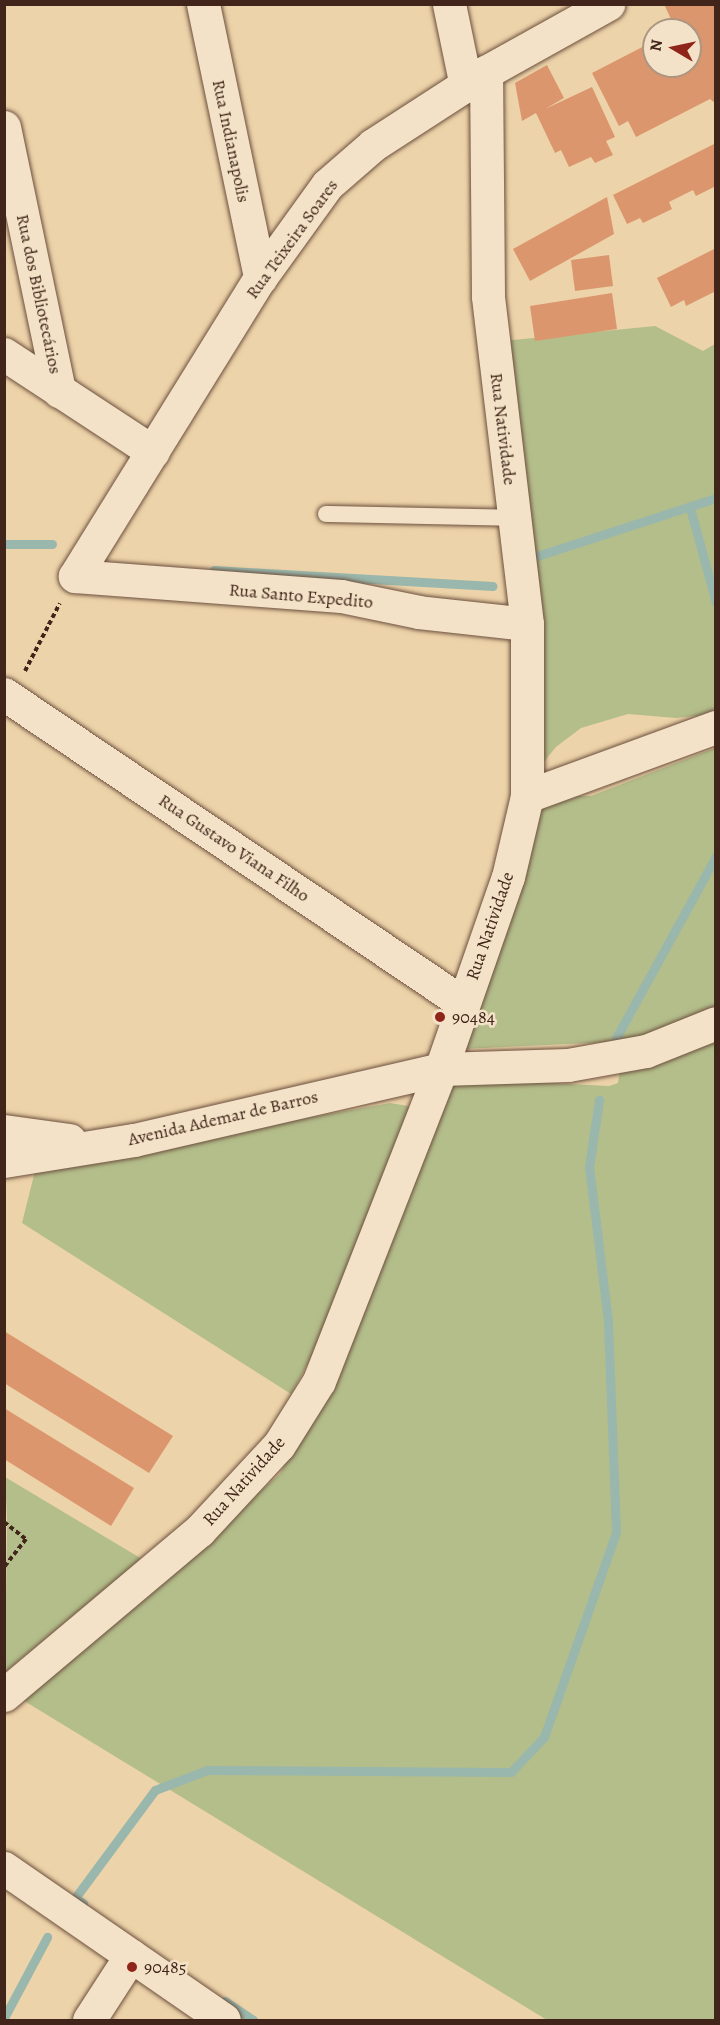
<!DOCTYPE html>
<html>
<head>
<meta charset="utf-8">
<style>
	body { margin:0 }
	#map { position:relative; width:720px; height:2025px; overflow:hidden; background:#edd3a9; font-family:Alegreya,serif }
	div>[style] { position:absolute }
	.green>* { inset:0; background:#b4be8b }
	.stream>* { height:9px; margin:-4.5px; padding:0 4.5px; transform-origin:4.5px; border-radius:4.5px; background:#99b7ac }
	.building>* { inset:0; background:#dc966d }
	.path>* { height:4px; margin-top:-2px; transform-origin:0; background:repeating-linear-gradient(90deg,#41251a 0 4.5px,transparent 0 7.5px) }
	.roads { filter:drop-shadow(0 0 2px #6c503e) drop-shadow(0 0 2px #6c503e) }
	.lane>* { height:16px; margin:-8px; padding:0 8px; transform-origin:8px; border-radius:8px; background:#f3e2c7 }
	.street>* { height:33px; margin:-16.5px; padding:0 16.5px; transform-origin:16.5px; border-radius:16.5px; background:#f3e2c7 }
	.dots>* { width:16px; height:16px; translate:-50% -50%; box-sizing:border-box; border:3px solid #f3e2c7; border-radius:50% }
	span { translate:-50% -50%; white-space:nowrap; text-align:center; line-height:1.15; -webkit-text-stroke:5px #f3e2c7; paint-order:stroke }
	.street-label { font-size:18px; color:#41251a }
	.poi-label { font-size:18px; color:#41251a }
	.left { translate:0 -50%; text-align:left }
	.frame { position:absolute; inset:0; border:6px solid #41251a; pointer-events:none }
	.north { position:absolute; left:642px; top:18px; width:60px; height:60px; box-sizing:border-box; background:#f3e2c7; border:2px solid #ac9682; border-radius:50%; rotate:279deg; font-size:16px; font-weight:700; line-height:24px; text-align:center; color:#41251a }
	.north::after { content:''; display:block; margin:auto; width:21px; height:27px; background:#8f2418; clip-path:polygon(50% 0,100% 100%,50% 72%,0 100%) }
</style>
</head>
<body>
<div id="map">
	<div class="green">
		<div style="clip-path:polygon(655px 326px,703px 351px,715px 344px,715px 714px,676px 718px,628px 714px,581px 728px,556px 747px,538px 769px,544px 681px,502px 341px)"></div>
		<div style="clip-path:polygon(715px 748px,715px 1008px,635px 1041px,462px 1049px,527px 871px,540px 806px,557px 796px,591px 796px)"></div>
		<div style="clip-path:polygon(715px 1032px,715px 2020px,547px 2020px,21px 1699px,280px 1474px,357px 1329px,447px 1095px,455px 1083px,473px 1079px,609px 1086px,618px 1083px,620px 1069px)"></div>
		<div style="clip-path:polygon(390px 1103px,408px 1106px,412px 1113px,318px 1345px,291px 1394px,22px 1223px,36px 1167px)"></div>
		<div style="clip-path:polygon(5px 1477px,142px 1559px,5px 1672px,7px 1518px)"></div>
	</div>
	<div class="stream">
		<div style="left:690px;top:508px;width:98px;rotate:74.7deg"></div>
		<div style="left:4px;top:544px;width:48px"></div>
		<div style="left:534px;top:557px;width:191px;rotate:-18deg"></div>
		<div style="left:214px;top:570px;width:279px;rotate:3.3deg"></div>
		<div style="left:616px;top:1038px;width:208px;rotate:-61.2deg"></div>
		<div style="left:83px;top:1903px;width:9px;rotate:-148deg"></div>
		<div style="left:75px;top:1898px;width:134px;rotate:-53.5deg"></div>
		<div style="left:155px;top:1790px;width:56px;rotate:-21deg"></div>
		<div style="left:207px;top:1770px;width:304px;rotate:0.4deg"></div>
		<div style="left:511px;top:1772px;width:48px;rotate:-46.7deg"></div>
		<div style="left:544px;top:1737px;width:217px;rotate:-70.6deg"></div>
		<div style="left:616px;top:1532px;width:211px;rotate:-92.2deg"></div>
		<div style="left:608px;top:1321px;width:155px;rotate:-97deg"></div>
		<div style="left:589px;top:1167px;width:68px;rotate:-81.5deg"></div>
		<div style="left:225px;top:2001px;width:34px;rotate:34deg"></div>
		<div style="left:4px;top:2018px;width:92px;rotate:-62deg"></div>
	</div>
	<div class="building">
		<div style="clip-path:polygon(664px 4px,716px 4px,716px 104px,710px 99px,636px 137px,628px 121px,619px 126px,592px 73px,654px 41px,654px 66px,690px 66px,690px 30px,676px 30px)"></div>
		<div style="clip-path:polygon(547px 65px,564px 98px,545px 109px,592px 87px,615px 137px,606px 141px,613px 155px,595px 163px,591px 157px,569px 167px,561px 150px,555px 153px,536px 113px,522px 121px,515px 83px)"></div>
		<div style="clip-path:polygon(716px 143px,716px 186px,696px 196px,693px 190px,669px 202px,672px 209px,643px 223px,640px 218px,627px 224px,613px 195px)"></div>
		<div style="clip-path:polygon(607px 197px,614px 234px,530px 281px,513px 249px)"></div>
		<div style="clip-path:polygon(716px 248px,716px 291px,686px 306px,684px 300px,671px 307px,657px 278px)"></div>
		<div style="clip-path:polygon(609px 255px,613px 286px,575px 291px,571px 260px)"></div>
		<div style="clip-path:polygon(612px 293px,617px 329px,535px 341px,530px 306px)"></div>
		<div style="clip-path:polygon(4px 1331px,173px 1436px,149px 1473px,4px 1383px)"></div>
		<div style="clip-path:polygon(4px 1408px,134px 1488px,111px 1526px,4px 1459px)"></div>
	</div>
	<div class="path">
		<div style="left:25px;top:671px;width:76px;rotate:-62.8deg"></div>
		<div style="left:4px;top:1522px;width:28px;rotate:38deg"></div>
		<div style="left:26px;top:1539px;width:36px;rotate:128deg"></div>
	</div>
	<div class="roads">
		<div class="lane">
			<div style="left:326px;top:514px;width:188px;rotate:1.2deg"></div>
		</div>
		<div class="street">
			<div style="left:203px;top:4px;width:280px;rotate:78.2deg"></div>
			<div style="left:449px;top:4px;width:84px;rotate:78.3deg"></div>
			<div style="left:4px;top:127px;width:270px;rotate:78.2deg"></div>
			<div style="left:4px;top:354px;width:178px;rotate:33.3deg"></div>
			<div style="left:527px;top:624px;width:109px;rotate:-173.7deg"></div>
			<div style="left:419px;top:612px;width:80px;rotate:-168.4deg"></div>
			<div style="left:341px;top:596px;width:267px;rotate:-175.7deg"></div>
			<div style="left:75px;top:576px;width:351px;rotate:-58.2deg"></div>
			<div style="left:260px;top:278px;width:115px;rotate:-54.2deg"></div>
			<div style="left:327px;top:185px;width:61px;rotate:-41deg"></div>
			<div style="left:373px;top:145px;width:135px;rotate:-32.9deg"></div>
			<div style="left:486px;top:72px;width:140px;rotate:-29.1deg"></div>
			<div style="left:4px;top:694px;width:553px;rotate:33.95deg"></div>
			<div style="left:527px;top:796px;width:201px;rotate:-20.1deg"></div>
			<div style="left:4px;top:1131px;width:66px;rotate:7.9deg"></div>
			<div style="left:4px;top:1161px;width:132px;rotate:-9.2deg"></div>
			<div style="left:134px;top:1140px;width:315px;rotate:-13deg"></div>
			<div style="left:441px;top:1069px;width:127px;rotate:-1.8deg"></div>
			<div style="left:568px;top:1065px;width:79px;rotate:-10.2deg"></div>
			<div style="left:646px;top:1051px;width:75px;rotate:-21.8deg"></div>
			<div style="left:4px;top:1695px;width:255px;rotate:-40.1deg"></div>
			<div style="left:199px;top:1531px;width:117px;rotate:-47.1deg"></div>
			<div style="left:279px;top:1445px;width:75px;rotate:-58deg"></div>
			<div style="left:319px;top:1381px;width:335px;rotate:-68.6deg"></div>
			<div style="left:441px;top:1069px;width:203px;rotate:-70.8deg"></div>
			<div style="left:508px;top:877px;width:83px;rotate:-76.8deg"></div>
			<div style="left:527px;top:796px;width:172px;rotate:-90deg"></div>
			<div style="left:527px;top:624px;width:330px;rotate:-96.8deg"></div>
			<div style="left:488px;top:296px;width:224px;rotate:-90.5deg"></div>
			<div style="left:4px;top:1868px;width:267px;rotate:34.6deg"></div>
			<div style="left:89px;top:2020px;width:77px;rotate:-57.1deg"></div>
		</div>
	</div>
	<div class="dots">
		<div style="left:440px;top:1017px;background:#8f2418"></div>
		<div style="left:132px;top:1967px;background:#8f2418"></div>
	</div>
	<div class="street-label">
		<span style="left:231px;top:141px;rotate:78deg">Rua Indianapolis</span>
		<span style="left:292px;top:239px;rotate:-54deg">Rua Teixeira Soares</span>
		<span style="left:39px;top:294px;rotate:78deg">Rua dos Bibliotecários</span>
		<span style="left:503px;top:429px;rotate:83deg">Rua Natividade</span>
		<span style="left:301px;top:596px;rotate:5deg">Rua Santo Expedito</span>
		<span style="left:234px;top:848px;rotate:34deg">Rua Gustavo Viana Filho</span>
		<span style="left:490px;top:926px;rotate:-71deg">Rua Natividade</span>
		<span style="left:223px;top:1118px;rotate:-13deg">Avenida Ademar de Barros</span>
		<span style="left:244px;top:1481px;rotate:-48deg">Rua Natividade</span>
	</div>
	<div class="poi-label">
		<span class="left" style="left:452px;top:1017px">90484</span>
		<span class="left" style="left:144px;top:1967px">90485</span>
	</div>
	<div class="frame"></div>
	<div class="north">N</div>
</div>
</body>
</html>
